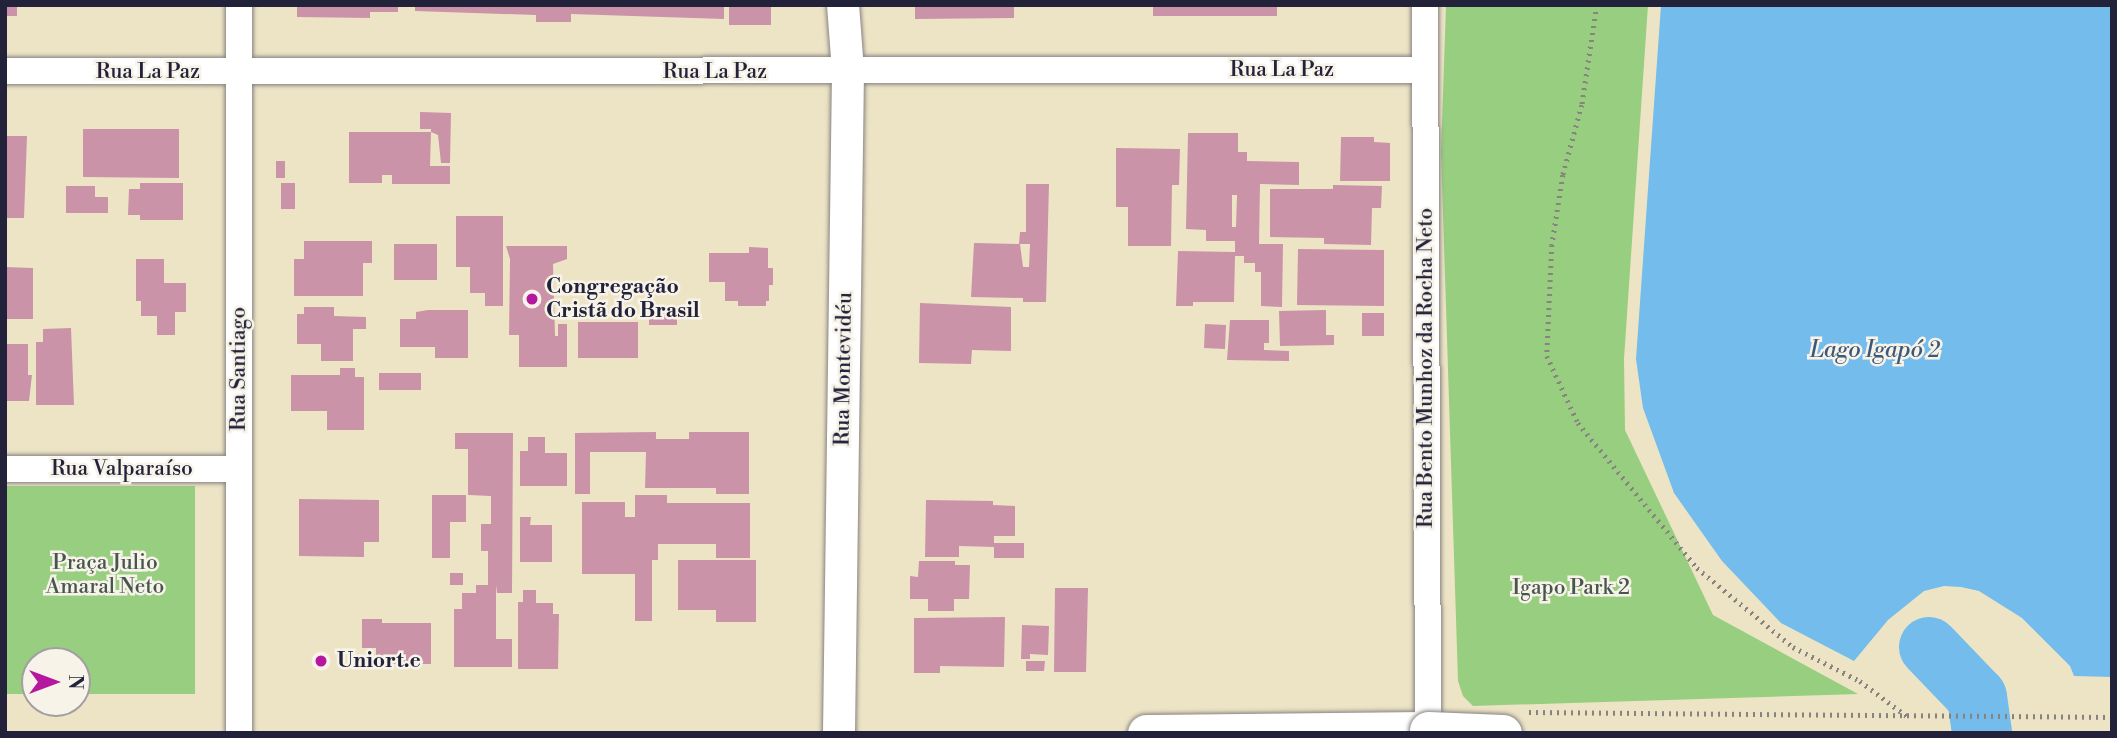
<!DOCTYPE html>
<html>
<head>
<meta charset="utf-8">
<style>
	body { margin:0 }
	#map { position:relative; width:2117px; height:738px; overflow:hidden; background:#ede4c6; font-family:"Libre Bodoni",serif }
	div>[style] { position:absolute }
	.green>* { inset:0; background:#98ce7f }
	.water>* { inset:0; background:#73bceb }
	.river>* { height:60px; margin:-30px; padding:0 30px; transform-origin:30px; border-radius:30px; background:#73bceb }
	.building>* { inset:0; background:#ca93a8 }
	.path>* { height:4.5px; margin-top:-2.25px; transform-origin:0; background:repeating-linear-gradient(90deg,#888380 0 2px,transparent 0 7px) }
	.roads { filter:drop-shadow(0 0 2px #888380) drop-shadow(0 0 2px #888380) }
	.minor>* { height:26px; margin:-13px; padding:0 13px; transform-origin:13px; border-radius:13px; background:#fff }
	.tertiary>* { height:32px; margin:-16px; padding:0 16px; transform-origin:16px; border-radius:16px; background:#fff }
	.secondary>* { height:37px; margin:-18.5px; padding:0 18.5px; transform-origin:18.5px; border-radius:18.5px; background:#fff }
	.bridges { filter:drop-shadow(0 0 2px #888380) drop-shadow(0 0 2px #888380) }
	.secondary-bridge>* { height:37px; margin:-18.5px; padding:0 18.5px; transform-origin:18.5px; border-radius:18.5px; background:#fff }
	.dots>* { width:19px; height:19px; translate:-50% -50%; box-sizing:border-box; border:4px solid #f7f3e8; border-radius:50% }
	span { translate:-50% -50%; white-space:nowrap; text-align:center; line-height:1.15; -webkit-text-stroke:5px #f7f3e8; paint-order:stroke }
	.street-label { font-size:21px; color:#22223b }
	.poi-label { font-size:21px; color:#22223b; font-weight:700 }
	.left { translate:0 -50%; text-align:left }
	.park-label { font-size:21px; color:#45564f }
	.water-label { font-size:23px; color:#3e5879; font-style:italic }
	.frame { position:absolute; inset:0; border:7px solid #22223b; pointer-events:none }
	.north { position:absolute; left:21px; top:647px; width:70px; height:70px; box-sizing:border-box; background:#f7f3e8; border:2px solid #a29fa3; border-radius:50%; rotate:90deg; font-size:19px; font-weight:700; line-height:28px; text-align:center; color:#22223b }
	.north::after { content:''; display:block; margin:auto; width:24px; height:32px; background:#b5179e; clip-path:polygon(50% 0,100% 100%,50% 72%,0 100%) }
</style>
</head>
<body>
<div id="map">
	<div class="green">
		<div style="clip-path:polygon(1446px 5px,1648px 5px,1624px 359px,1625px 430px,1713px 615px,1858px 694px,1473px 706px,1463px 696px,1458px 681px,1441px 152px)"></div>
		<div style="clip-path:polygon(5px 486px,195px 486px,195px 694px,77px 694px,77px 661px,35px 661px,35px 694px,5px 694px)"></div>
	</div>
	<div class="water">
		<div style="clip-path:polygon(1661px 5px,2112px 5px,2112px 677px,2074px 676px,2070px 666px,2022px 618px,1979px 591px,1961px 587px,1944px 586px,1924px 591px,1888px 620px,1854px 661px,1781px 623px,1722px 561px,1674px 493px,1643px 408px,1636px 359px)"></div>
	</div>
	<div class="river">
		<div style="left:1929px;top:647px;width:69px;rotate:46.2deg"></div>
		<div style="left:1977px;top:697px;width:36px;rotate:82deg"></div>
	</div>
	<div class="building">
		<div style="clip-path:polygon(5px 5px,17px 5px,17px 16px,5px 16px)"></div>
		<div style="clip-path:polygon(297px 5px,398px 5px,398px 12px,370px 12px,370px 18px,297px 17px)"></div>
		<div style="clip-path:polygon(415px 5px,724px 5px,724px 19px,571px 14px,571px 22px,536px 22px,536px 15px,415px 11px)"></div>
		<div style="clip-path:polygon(729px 5px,771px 5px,771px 25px,729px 25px)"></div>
		<div style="clip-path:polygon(915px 5px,1014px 5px,1014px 18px,915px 19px)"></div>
		<div style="clip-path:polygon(1153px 5px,1277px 5px,1277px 16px,1153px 16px)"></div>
		<div style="clip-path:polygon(420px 112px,451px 113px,450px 163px,441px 163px,438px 135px,431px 132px,430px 166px,450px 166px,450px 184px,392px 184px,392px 175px,382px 175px,382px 183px,349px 183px,349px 132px,431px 132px,431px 129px,420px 129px)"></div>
		<div style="clip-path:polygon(83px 129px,179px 129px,179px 178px,83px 177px)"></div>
		<div style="clip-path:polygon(evenodd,1188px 133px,1238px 133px,1238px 152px,1247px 152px,1247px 161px,1299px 162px,1299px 185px,1260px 184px,1259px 244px,1283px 244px,1282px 307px,1261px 306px,1261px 272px,1255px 272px,1255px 263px,1244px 263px,1244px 256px,1235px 256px,1234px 302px,1193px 302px,1193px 306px,1176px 306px,1178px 251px,1235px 252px,1235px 241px,1206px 241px,1206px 230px,1186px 229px,1188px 133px,1232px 195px,1237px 195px,1236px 227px,1232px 227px,1232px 195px)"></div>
		<div style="clip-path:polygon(5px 136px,27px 136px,24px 218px,5px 218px)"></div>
		<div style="clip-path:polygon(1341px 137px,1374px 137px,1374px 142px,1390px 143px,1390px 181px,1340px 181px)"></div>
		<div style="clip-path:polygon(1116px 148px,1180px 149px,1179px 185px,1172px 185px,1171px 246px,1128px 246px,1128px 207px,1116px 207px)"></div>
		<div style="clip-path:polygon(276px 161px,285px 161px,285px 178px,276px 178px)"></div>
		<div style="clip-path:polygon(140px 183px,183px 183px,183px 220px,140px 220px,140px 215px,128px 215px,129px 189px,140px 189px)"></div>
		<div style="clip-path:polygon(281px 183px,295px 183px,295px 209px,281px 209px)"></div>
		<div style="clip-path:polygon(evenodd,1026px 184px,1049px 184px,1046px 302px,1023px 302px,1023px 298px,971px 297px,974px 243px,1019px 244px,1020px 232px,1026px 232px,1026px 184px,1020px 244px,1030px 244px,1029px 267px,1023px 267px,1020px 244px)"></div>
		<div style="clip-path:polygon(1333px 185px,1382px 186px,1381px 208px,1372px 208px,1371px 245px,1324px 244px,1324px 238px,1270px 237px,1270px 189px,1333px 189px)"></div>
		<div style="clip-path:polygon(66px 186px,95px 186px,95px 197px,108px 197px,108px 213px,66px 213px)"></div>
		<div style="clip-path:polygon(456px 216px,503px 216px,503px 306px,485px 306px,485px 293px,470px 293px,470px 267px,456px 267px)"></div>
		<div style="clip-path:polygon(304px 241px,372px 241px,372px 263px,363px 263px,363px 296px,294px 296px,294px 259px,304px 259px)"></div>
		<div style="clip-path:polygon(394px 244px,437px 244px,437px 280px,394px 280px)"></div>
		<div style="clip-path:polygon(506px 246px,567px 246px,567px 259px,553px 264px,555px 336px,558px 336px,558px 324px,567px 324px,567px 367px,519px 367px,519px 335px,509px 335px,510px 259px)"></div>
		<div style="clip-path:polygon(749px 247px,768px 248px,768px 268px,773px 268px,773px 285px,769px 285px,769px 301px,766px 301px,766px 306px,738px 306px,738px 301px,725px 301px,725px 282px,709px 282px,709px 253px,749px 253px)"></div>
		<div style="clip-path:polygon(1298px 249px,1384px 250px,1384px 306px,1297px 305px)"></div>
		<div style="clip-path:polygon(136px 259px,164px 259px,164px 283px,186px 283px,186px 312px,175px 312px,175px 335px,157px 335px,157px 316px,141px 316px,141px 301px,136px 301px)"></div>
		<div style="clip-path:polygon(5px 267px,33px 268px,33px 319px,5px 319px)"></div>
		<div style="clip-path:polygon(920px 303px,1011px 307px,1011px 351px,972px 350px,971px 364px,919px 363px)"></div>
		<div style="clip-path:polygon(304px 307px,334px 307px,334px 316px,366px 317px,366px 329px,353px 329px,353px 361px,321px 361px,321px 344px,297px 344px,297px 314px,304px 314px)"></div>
		<div style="clip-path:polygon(428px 310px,468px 310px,468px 358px,435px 358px,435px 347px,400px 347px,400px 319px,416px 319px,416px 312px)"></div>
		<div style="clip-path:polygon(649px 310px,677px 310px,677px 325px,649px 325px)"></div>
		<div style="clip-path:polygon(1326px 310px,1326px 335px,1334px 335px,1334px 345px,1280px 346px,1279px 311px)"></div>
		<div style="clip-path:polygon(1362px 313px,1384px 313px,1384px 336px,1362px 336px)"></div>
		<div style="clip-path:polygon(1230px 320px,1269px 320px,1269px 343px,1264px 343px,1264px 350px,1289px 351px,1289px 361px,1227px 360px)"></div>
		<div style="clip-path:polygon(578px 322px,638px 322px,638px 358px,578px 358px)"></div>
		<div style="clip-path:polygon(1205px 324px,1226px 325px,1225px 349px,1204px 348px)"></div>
		<div style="clip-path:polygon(71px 328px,74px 405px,36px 405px,36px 342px,43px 342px,43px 329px)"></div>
		<div style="clip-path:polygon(5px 344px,28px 344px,28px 375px,32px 375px,29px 401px,5px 401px)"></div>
		<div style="clip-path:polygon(340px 368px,355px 368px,355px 377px,364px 377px,364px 430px,327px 430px,327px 411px,291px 411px,291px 375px,340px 375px)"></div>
		<div style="clip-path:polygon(379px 373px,421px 373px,421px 390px,379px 390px)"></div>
		<div style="clip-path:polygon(656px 432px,656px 439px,689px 439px,689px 432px,749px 432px,749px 494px,716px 494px,716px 488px,645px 488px,646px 452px,590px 452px,590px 494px,575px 494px,575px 433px)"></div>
		<div style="clip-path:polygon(455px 433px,513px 433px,512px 593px,497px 593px,496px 585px,496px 639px,512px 639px,512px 667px,454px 667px,454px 609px,462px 609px,462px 593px,476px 593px,476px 585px,488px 585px,488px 551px,481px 551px,481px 524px,491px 524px,491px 496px,468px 495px,468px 449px,455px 449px)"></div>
		<div style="clip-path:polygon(528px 437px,545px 437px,545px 453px,567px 453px,567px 486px,520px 486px,520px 451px,528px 451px)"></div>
		<div style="clip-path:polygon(432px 495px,466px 495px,466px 522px,450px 522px,450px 558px,432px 558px)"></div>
		<div style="clip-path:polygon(635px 495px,667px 495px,667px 503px,750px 503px,750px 558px,716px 558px,716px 544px,658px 544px,658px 560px,652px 560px,652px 621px,635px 621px,635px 574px,582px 574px,582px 502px,625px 502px,625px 517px,635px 517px)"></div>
		<div style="clip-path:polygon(299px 499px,379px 500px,379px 542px,364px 542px,364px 557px,299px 556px)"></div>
		<div style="clip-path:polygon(926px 500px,993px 501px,993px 505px,1015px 506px,1015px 536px,994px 536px,994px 543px,1024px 543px,1024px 558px,994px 558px,994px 547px,959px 546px,959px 557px,925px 557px)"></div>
		<div style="clip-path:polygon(520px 517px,531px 517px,530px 525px,552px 525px,552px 562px,520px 562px)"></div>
		<div style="clip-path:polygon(678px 560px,756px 560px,756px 622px,716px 622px,716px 610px,678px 610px)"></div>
		<div style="clip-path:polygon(919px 561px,955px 561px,955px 565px,970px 565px,969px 599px,954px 599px,954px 611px,928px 611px,928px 599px,910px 599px,910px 576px,918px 577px)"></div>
		<div style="clip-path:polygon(450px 573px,463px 573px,463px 585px,450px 585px)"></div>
		<div style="clip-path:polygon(1055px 588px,1088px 588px,1086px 672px,1054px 672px)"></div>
		<div style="clip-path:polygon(523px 590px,536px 590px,536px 603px,553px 603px,553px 614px,559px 614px,558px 669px,518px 669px,518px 602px,523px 602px)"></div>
		<div style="clip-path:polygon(1005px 617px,1004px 667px,940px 666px,940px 673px,914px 673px,914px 618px)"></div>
		<div style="clip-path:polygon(362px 619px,382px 619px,382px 623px,431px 623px,431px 664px,376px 664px,376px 648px,362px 648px)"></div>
		<div style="clip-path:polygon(1022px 625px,1049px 626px,1048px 655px,1030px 654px,1030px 659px,1021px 659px)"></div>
		<div style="clip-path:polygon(1026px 661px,1045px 661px,1044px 671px,1026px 671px)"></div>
	</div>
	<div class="path">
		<div style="left:1597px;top:5px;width:101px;rotate:98.5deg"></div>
		<div style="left:1582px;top:105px;width:73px;rotate:105.2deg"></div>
		<div style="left:1563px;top:175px;width:71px;rotate:98.9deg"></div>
		<div style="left:1552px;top:245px;width:111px;rotate:92.6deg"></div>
		<div style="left:1547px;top:356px;width:74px;rotate:65.2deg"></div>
		<div style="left:1578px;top:423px;width:188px;rotate:50.6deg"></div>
		<div style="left:1697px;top:568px;width:124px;rotate:39.5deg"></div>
		<div style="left:1793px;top:647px;width:75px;rotate:26.9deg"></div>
		<div style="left:1860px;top:681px;width:60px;rotate:36.9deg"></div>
		<div style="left:1529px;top:712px;width:583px;rotate:0.49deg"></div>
	</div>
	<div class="roads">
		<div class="minor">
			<div style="left:1425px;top:5px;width:728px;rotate:89.76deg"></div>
			<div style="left:5px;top:71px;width:1419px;rotate:-0.04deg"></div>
			<div style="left:5px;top:469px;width:234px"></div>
			<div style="left:239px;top:733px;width:728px;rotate:-90deg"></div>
		</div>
		<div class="tertiary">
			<div style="left:839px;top:733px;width:662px;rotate:-89.22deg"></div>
			<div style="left:848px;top:71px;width:66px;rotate:-94.3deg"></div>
		</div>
		<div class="secondary">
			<div style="left:1146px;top:733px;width:282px;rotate:-0.6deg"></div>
		</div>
	</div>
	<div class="bridges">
		<div class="secondary-bridge">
			<div style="left:1428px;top:730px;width:75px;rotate:2.3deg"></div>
		</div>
	</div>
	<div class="dots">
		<div style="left:532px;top:299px;background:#b5179e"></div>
		<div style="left:321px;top:661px;background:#b5179e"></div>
	</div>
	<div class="street-label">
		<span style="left:1282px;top:70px">Rua La Paz</span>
		<span style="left:148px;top:72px">Rua La Paz</span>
		<span style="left:715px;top:72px">Rua La Paz</span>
		<span style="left:1426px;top:368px;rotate:-90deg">Rua Bento Munhoz da Rocha Neto</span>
		<span style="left:239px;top:369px;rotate:-90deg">Rua Santiago</span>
		<span style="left:844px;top:369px;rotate:-89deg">Rua Montevidéu</span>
		<span style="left:122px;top:469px">Rua Valparaíso</span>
	</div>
	<div class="poi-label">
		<span class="left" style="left:546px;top:299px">Congregação<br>Cristã do Brasil</span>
		<span class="left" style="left:337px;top:661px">Uniort.e</span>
	</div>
	<div class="park-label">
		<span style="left:105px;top:575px">Praça Julio<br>Amaral Neto</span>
		<span style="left:1571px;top:588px">Igapo Park 2</span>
	</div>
	<div class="water-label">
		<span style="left:1875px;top:350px">Lago Igapó 2</span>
	</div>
	<div class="frame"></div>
	<div class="north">N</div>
</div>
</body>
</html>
